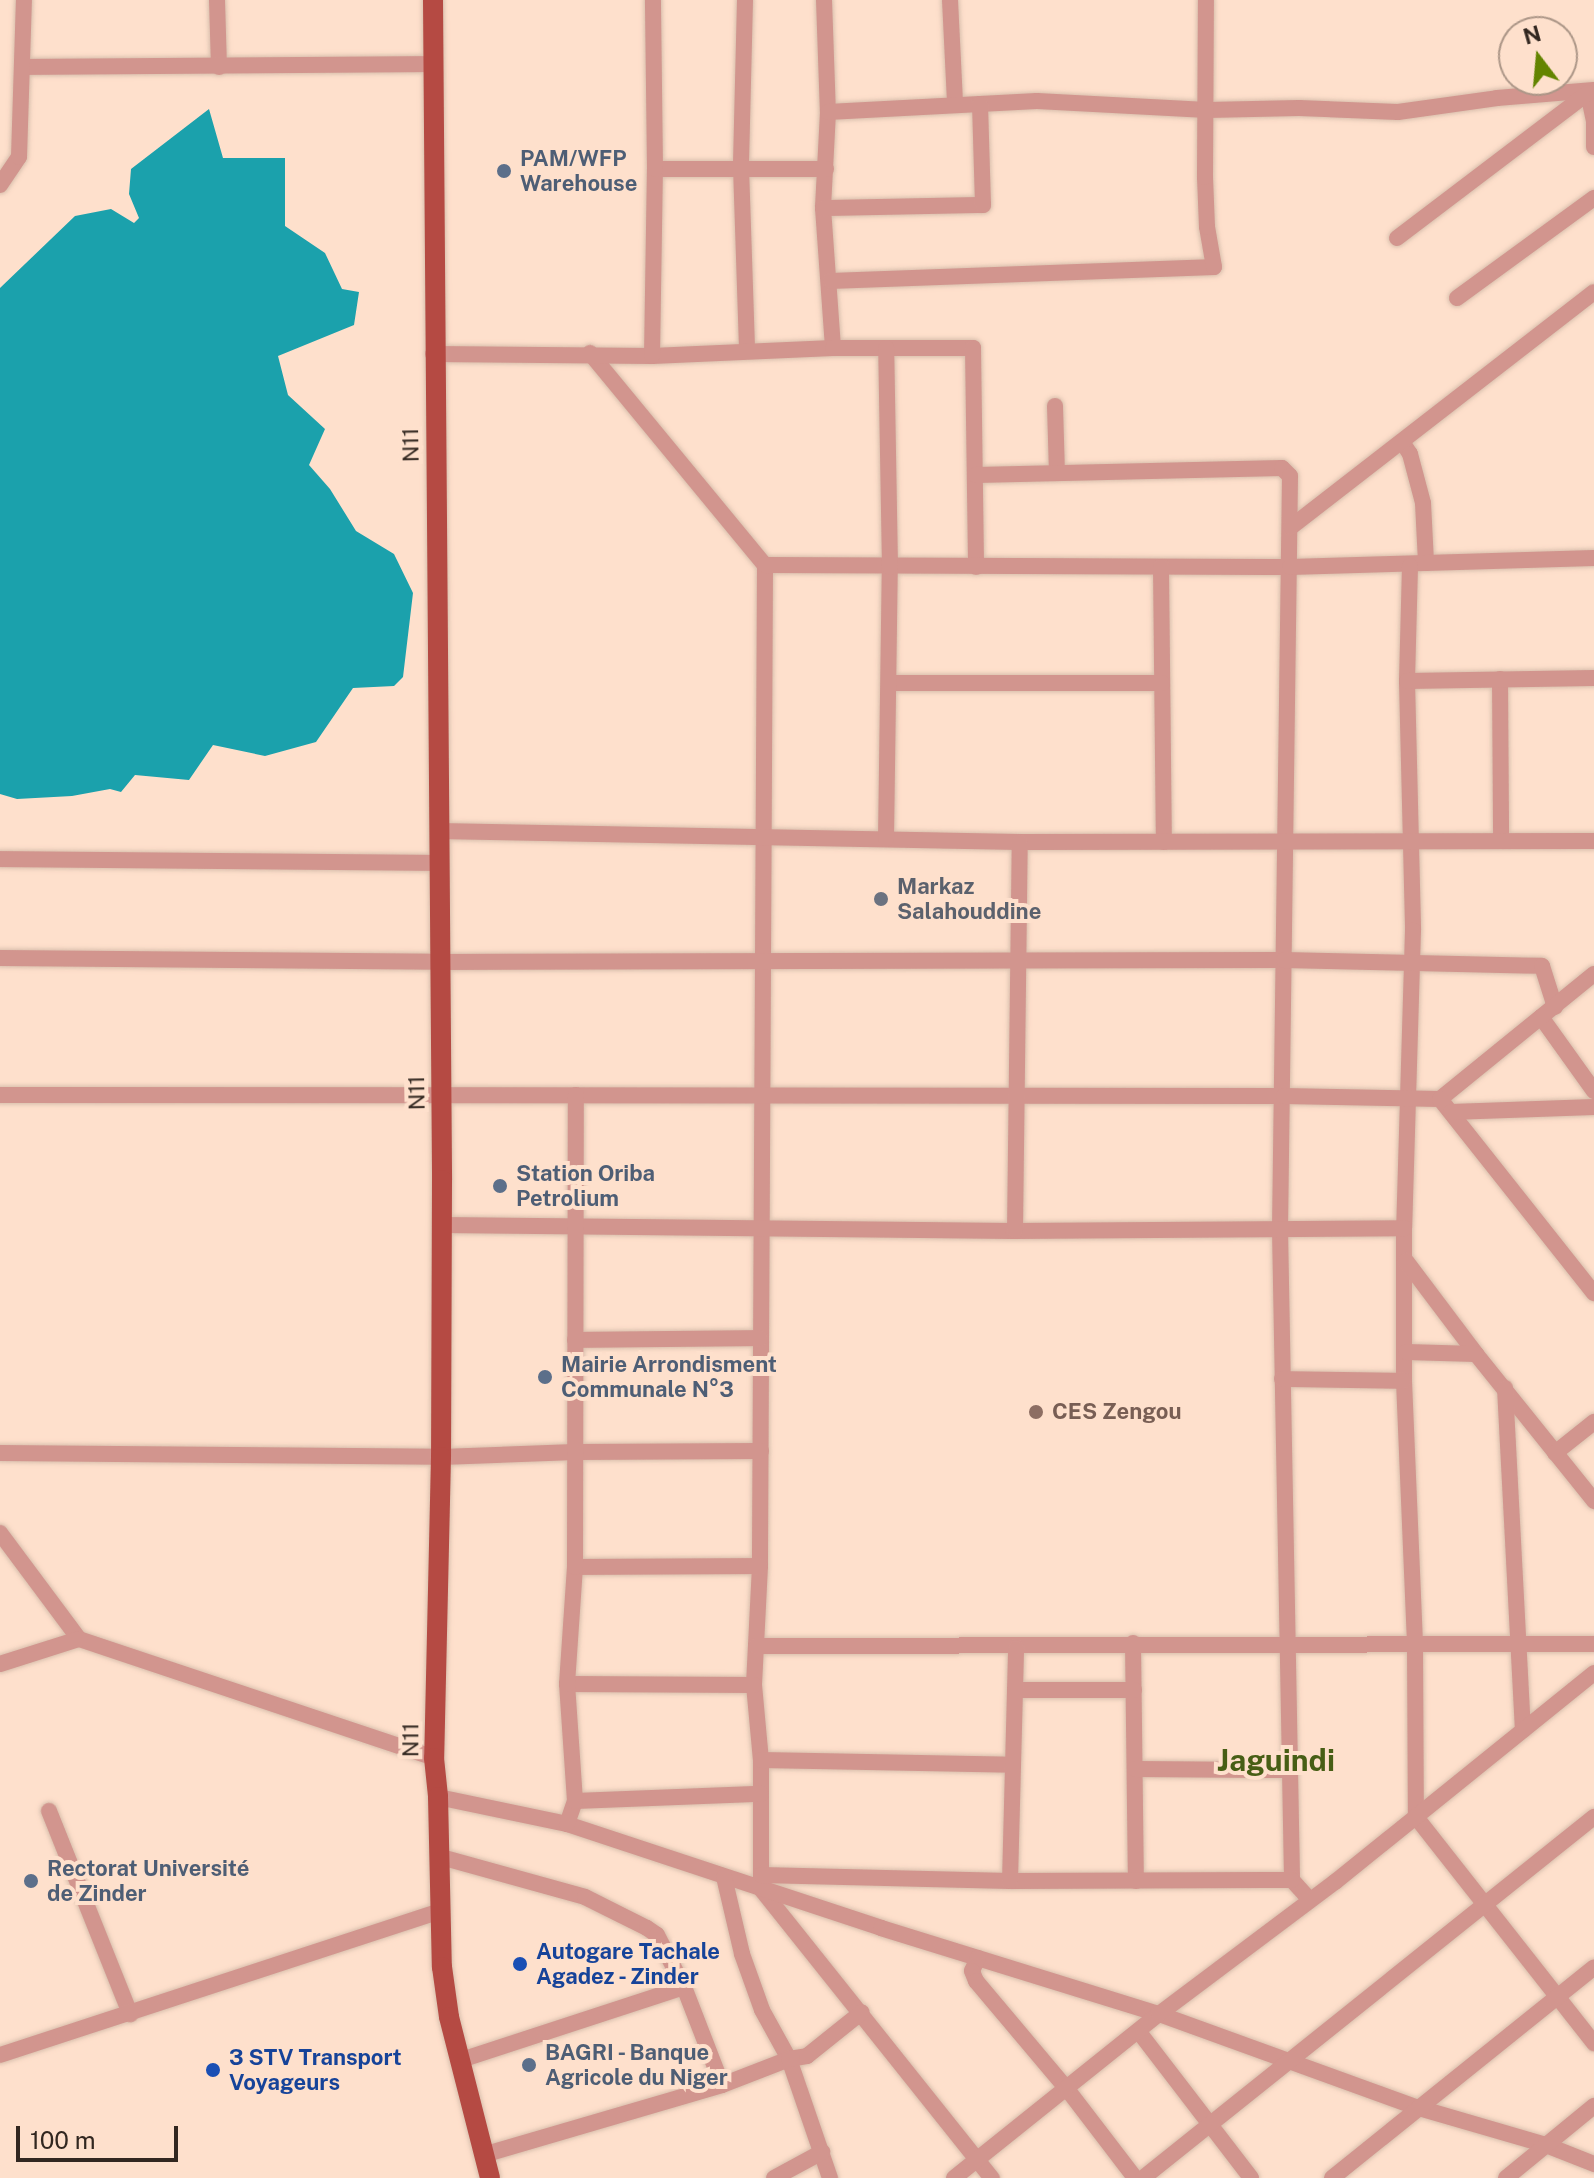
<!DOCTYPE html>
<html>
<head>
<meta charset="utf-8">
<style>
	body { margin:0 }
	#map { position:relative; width:1594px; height:2178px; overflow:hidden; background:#fee0cc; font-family:"Public Sans",sans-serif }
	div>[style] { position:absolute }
	.water>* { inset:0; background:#1ba1ac }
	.roads { filter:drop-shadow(0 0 2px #d9bfad) drop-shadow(0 0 2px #d9bfad) }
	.minor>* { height:16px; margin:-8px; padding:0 8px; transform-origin:8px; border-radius:8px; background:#d2958e }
	.major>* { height:20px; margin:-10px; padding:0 10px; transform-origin:10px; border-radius:10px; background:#b54a43 }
	.dots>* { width:22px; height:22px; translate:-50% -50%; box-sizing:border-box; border:4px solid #fee0cc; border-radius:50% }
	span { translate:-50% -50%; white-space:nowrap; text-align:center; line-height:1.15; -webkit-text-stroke:8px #fee0cc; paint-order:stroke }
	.service-label { font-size:22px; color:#4e5e75; font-weight:700 }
	.left { translate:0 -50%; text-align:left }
	.street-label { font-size:22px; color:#322720 }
	.worship-label { font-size:22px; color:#5b616d; font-weight:700 }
	.education-label { font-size:22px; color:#785e54; font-weight:700 }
	.transit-label { font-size:22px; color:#164399; font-weight:700 }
	.district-label { font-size:30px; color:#475e15; font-weight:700 }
	.north { position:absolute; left:1498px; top:16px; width:80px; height:80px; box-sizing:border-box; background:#fee0cc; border:2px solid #ac9687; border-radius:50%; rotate:344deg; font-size:22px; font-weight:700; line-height:32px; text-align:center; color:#322720 }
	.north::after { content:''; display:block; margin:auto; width:28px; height:36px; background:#638400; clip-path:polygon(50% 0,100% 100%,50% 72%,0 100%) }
	.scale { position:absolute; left:16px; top:2126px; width:162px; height:36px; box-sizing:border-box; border:4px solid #322720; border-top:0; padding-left:10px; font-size:24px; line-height:28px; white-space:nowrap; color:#322720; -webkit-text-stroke:6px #fee0cc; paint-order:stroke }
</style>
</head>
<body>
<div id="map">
	<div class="water">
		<div style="clip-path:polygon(209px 109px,223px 158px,285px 158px,285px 226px,325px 253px,342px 289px,359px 292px,354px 325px,278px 356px,288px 395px,325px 429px,309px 465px,330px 489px,356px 531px,394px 554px,413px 593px,403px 677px,394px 686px,353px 688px,316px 742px,265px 756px,213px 745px,189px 780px,135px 775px,121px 792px,110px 789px,72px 796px,17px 799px,0 794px,0 288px,75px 216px,111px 209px,134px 223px,139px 218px,129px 194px,131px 169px)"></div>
	</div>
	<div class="roads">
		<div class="minor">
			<div style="left:217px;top:0;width:67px;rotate:88.3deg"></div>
			<div style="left:745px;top:0;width:167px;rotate:91.4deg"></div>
			<div style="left:741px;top:167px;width:184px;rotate:88.1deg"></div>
			<div style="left:824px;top:0;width:112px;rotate:88deg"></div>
			<div style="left:828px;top:112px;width:96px;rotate:93deg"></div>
			<div style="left:823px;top:208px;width:140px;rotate:85.9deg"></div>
			<div style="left:950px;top:0;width:103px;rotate:87.2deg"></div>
			<div style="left:23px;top:67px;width:410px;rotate:-0.4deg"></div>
			<div style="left:1594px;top:91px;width:6px;rotate:162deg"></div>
			<div style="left:1588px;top:93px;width:29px;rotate:78deg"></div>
			<div style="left:1594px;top:121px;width:26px;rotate:90deg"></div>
			<div style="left:828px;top:112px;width:209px;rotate:-3deg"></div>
			<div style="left:1037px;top:101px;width:170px;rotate:3deg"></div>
			<div style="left:1207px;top:110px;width:92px;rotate:-1.2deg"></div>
			<div style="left:1299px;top:108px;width:99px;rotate:2.3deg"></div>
			<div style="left:1398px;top:112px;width:100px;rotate:-8deg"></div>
			<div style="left:1497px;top:98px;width:97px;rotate:-4.7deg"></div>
			<div style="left:655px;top:169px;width:171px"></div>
			<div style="left:0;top:185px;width:34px;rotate:-56deg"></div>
			<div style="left:19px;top:157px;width:157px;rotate:-88.2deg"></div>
			<div style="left:823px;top:208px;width:160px;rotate:-1.1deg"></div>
			<div style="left:983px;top:205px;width:101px;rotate:-91.7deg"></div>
			<div style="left:1397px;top:238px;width:240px;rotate:-37.2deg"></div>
			<div style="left:831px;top:281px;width:383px;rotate:-2.1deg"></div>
			<div style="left:1214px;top:267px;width:41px;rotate:-99.9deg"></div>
			<div style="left:1207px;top:227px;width:50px;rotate:-92.3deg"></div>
			<div style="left:1205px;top:177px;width:177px;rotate:-89.7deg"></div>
			<div style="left:1457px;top:298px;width:170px;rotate:-36.1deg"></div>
			<div style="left:590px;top:353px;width:275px;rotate:50.5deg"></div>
			<div style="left:765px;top:565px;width:1001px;rotate:90.29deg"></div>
			<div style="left:760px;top:1566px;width:119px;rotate:92.9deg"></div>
			<div style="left:754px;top:1685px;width:75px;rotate:84.7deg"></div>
			<div style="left:761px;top:1760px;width:129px;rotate:90deg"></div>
			<div style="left:761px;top:1889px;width:370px;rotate:51.4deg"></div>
			<div style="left:433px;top:354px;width:219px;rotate:0.5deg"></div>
			<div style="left:652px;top:356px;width:181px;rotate:-2.5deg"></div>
			<div style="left:833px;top:348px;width:140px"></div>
			<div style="left:973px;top:348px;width:219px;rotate:89.2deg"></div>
			<div style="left:652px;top:356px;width:187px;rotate:-89.1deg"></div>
			<div style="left:655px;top:169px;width:169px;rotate:-90.7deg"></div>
			<div style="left:1055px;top:406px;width:67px;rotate:88.3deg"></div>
			<div style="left:1402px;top:442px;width:14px;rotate:56deg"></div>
			<div style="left:1410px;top:454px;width:51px;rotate:75.1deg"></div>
			<div style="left:1423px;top:503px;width:60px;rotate:87.1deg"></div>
			<div style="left:976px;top:475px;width:306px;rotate:-1.3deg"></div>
			<div style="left:1282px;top:468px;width:11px;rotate:45deg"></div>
			<div style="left:1290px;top:476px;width:753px;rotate:90.76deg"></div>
			<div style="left:1280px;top:1229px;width:651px;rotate:88.94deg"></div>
			<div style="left:1292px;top:1880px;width:27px;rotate:48deg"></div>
			<div style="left:1291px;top:527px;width:383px;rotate:-37.8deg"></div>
			<div style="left:765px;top:565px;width:525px;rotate:0.22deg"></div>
			<div style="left:1290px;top:567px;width:304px;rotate:-1.7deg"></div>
			<div style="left:1410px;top:566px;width:115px;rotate:91.5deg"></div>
			<div style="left:1407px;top:681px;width:249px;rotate:88.6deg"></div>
			<div style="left:1413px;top:930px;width:298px;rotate:91.7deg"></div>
			<div style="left:1404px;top:1228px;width:153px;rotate:90deg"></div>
			<div style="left:1404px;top:1381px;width:264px;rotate:87.6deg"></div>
			<div style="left:1415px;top:1645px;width:172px;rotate:89.7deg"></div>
			<div style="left:1416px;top:1817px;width:288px;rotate:51.8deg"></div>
			<div style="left:1161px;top:567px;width:275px;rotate:89.4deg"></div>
			<div style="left:1500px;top:679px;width:162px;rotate:89.6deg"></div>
			<div style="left:1407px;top:681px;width:187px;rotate:-0.9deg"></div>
			<div style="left:890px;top:683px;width:272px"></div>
			<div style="left:438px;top:831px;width:582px;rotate:1.08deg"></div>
			<div style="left:1020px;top:842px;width:574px;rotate:-0.1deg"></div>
			<div style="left:886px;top:839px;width:272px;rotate:-89.2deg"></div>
			<div style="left:890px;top:567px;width:219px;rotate:-91deg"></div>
			<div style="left:0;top:859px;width:438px;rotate:0.5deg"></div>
			<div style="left:0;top:958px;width:439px;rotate:0.5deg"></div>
			<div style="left:439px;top:962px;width:845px;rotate:-0.14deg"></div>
			<div style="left:1284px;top:960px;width:258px;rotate:1.3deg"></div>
			<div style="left:1542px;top:966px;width:43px;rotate:72.4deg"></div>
			<div style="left:1541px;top:1017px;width:91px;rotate:54.4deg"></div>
			<div style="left:0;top:1095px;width:1284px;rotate:0.04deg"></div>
			<div style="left:1284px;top:1096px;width:156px;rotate:1.1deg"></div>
			<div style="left:1440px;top:1099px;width:198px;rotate:-39.1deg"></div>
			<div style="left:1440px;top:1099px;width:248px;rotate:51.6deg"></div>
			<div style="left:1451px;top:1112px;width:143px;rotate:-2deg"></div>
			<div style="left:441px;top:1225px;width:572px;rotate:0.6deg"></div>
			<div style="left:1013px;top:1231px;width:391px;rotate:-0.4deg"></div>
			<div style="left:1015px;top:1230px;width:388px;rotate:-89.3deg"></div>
			<div style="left:1406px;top:1261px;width:116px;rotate:53deg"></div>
			<div style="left:1476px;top:1354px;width:189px;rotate:51.2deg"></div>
			<div style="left:575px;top:1340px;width:185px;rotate:-0.6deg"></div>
			<div style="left:1406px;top:1352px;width:70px;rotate:1.6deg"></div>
			<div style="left:1282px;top:1379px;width:122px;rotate:0.9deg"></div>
			<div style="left:1505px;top:1388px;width:342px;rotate:87deg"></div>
			<div style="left:0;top:1453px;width:441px;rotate:0.5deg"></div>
			<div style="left:441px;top:1457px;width:134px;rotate:-2.1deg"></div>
			<div style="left:575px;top:1452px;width:186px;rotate:-0.3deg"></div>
			<div style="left:1555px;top:1453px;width:50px;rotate:-38.5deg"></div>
			<div style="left:0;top:1533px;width:132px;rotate:53.3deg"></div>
			<div style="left:79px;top:1639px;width:374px;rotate:18.5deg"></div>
			<div style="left:575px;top:1567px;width:185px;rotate:-0.3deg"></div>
			<div style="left:1133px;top:1643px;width:238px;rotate:89.3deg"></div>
			<div style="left:756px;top:1646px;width:838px;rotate:-0.14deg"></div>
			<div style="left:0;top:1664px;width:83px;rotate:-17.6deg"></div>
			<div style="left:567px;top:1684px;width:187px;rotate:0.3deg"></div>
			<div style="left:1015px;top:1690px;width:119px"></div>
			<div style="left:761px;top:1760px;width:252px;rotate:1.1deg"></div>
			<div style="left:1135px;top:1769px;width:156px;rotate:0.4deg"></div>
			<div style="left:438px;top:1797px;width:132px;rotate:11.8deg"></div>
			<div style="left:567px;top:1824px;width:331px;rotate:18.3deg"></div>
			<div style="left:881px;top:1928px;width:291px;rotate:17.2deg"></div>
			<div style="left:1159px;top:2014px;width:276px;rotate:19.9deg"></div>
			<div style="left:1419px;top:2108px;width:132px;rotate:16.2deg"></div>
			<div style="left:1546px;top:2145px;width:52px;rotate:21.6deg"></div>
			<div style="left:575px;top:1801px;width:186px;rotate:-2.2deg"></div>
			<div style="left:49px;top:1811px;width:219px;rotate:68.2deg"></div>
			<div style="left:567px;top:1824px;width:24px;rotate:-71deg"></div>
			<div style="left:575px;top:1801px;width:117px;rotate:-93.9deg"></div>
			<div style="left:567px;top:1684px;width:117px;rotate:-86.1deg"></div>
			<div style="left:575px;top:1567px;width:472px;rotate:-89.9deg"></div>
			<div style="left:441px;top:1857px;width:149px;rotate:15.5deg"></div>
			<div style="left:585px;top:1897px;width:69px;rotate:26.6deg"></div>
			<div style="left:647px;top:1928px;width:12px;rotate:35deg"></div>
			<div style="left:657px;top:1935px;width:59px;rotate:62.6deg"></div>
			<div style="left:761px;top:1875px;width:249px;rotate:1.4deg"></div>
			<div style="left:1010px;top:1881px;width:282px;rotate:-0.2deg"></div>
			<div style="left:724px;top:1877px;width:79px;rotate:76.8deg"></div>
			<div style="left:742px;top:1954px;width:59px;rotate:70.3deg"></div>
			<div style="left:762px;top:2010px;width:56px;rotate:61.1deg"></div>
			<div style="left:789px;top:2059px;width:126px;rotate:71deg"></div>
			<div style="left:1010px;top:1881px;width:233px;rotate:-88.5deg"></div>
			<div style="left:978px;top:1958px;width:14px;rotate:115deg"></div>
			<div style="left:972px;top:1971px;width:11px;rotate:68deg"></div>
			<div style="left:976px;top:1981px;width:141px;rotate:49.9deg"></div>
			<div style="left:1067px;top:2089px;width:112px;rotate:52.6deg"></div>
			<div style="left:1139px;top:2032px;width:184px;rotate:52.5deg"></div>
			<div style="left:0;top:2055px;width:463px;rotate:-18.1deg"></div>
			<div style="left:461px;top:2060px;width:235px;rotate:-18.1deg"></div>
			<div style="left:684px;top:1987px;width:105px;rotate:68.8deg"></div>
			<div style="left:483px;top:2155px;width:249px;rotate:-16.3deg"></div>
			<div style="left:722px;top:2085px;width:72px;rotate:-21.2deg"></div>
			<div style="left:789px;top:2059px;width:18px;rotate:-9deg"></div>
			<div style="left:807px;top:2056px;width:70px;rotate:-38.7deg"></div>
			<div style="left:774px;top:2178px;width:55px;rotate:-28.4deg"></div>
			<div style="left:954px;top:2178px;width:263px;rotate:-38.7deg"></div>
			<div style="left:1159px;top:2014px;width:220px;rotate:-36.9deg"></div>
			<div style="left:1335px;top:1882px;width:333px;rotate:-38.9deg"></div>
			<div style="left:1143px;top:2178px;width:578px;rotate:-38.68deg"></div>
			<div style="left:1332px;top:2178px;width:336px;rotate:-38.8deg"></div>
			<div style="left:1506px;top:2178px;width:114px;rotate:-39.3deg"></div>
		</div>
		<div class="major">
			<div style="left:433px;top:0;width:1180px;rotate:89.56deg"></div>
			<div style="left:442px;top:1180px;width:277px;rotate:90.2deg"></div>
			<div style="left:441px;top:1457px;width:301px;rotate:91.3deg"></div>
			<div style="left:434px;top:1758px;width:39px;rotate:84deg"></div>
			<div style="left:438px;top:1797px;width:170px;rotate:88.7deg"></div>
			<div style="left:442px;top:1967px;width:50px;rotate:82deg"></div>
			<div style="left:449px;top:2017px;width:166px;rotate:75.7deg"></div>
		</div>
	</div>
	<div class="dots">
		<div style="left:504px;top:171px;background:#5c6f8a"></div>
		<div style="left:881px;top:899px;background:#6b7280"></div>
		<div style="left:500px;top:1186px;background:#5c6f8a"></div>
		<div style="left:545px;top:1377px;background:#5c6f8a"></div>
		<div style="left:1036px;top:1412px;background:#8d6e63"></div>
		<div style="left:31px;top:1881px;background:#5c6f8a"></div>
		<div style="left:520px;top:1964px;background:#1a4fb4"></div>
		<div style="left:529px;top:2065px;background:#5c6f8a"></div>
		<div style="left:213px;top:2070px;background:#1a4fb4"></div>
	</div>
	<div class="service-label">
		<span class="left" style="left:520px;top:171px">PAM/WFP<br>Warehouse</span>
		<span class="left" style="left:516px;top:1186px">Station Oriba<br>Petrolium</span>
		<span class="left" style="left:561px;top:1377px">Mairie Arrondisment<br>Communale N°3</span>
		<span class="left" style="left:47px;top:1881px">Rectorat Université<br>de Zinder</span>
		<span class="left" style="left:545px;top:2065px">BAGRI - Banque<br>Agricole du Niger</span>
	</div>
	<div class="street-label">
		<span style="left:411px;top:445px;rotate:-91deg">N11</span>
		<span style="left:417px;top:1093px;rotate:-91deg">N11</span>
		<span style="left:411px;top:1740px;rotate:-90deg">N11</span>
	</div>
	<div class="worship-label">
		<span class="left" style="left:897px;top:899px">Markaz<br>Salahouddine</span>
	</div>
	<div class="education-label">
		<span class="left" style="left:1052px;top:1412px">CES Zengou</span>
	</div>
	<div class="transit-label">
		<span class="left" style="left:536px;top:1964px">Autogare Tachale<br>Agadez - Zinder</span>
		<span class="left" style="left:229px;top:2070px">3 STV Transport<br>Voyageurs</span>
	</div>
	<div class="district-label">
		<span style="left:1276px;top:1760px">Jaguindi</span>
	</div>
	<div class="north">N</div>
	<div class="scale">100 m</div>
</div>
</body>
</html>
